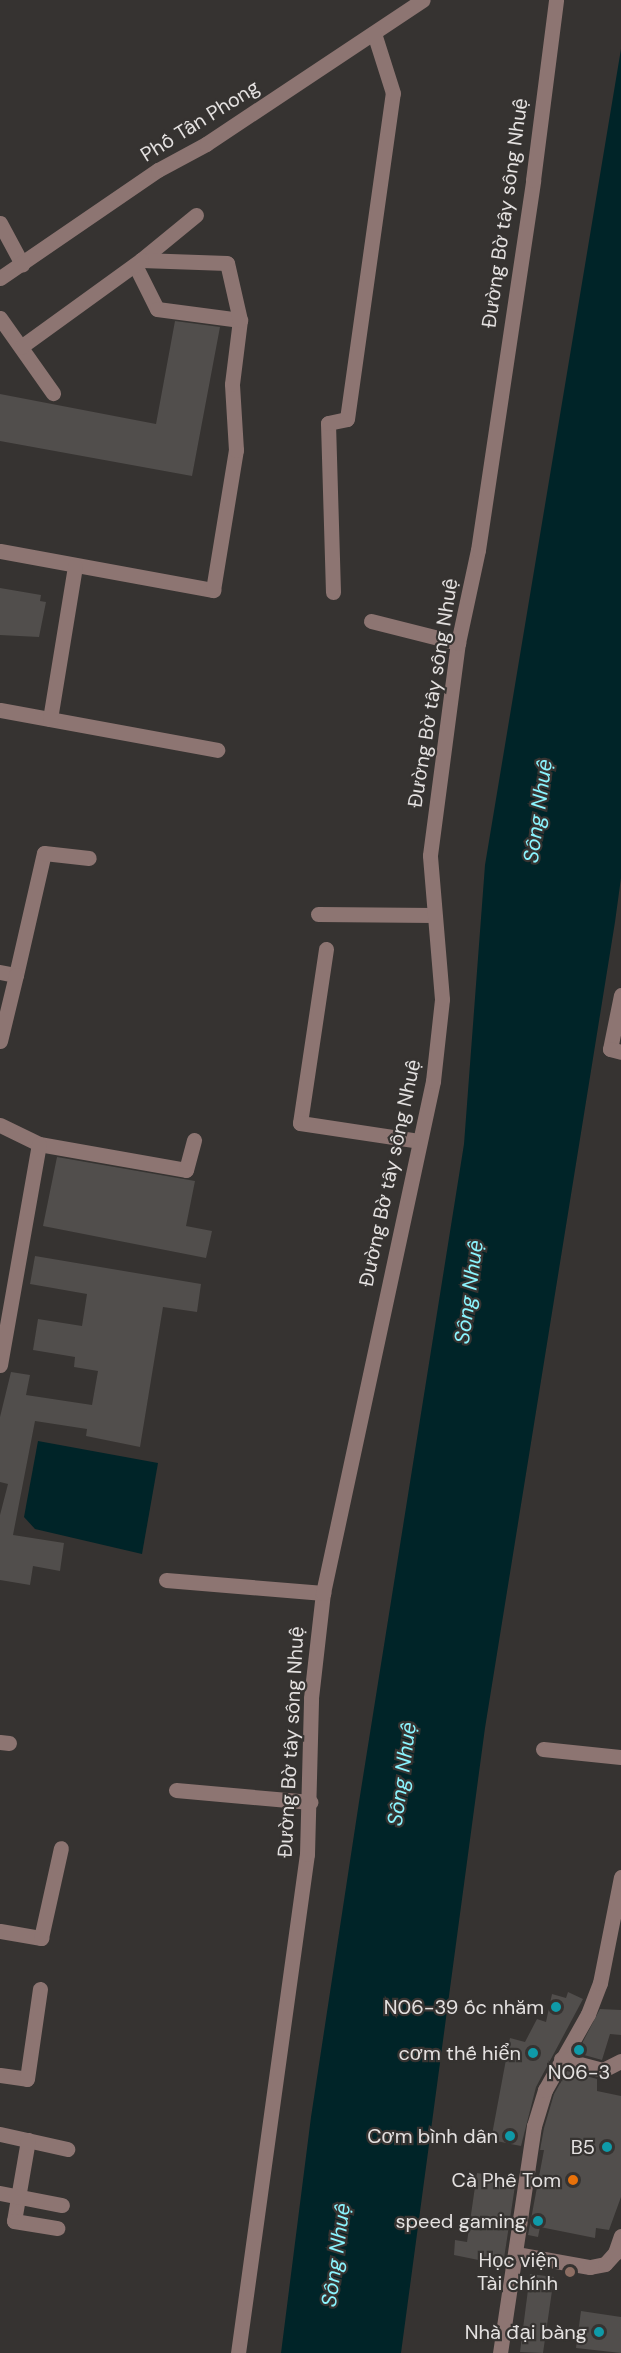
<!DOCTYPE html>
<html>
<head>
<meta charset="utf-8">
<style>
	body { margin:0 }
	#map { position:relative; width:621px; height:2353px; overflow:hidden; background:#363331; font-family:"DM Sans",sans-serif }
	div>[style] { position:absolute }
	.water>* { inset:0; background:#002428 }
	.building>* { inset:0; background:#514e4c }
	.minor>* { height:15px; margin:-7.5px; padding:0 7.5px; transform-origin:7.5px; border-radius:7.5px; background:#8d7572 }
	.dots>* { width:16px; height:16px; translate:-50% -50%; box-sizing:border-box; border:3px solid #363331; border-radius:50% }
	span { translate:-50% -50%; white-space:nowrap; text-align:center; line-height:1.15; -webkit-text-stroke:4.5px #363331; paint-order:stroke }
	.street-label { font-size:20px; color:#e4e1e0 }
	.poi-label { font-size:20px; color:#e4e1e0 }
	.right { translate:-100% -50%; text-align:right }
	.water-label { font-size:21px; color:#8bf4fe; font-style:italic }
</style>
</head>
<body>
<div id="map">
	<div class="water">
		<div style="clip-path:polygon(621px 49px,621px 878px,615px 922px,485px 1728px,401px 2353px,281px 2353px,311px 2117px,359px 1802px,464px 1144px,485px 865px)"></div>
		<div style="clip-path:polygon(38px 1441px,158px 1463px,142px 1554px,35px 1529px,24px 1517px)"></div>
	</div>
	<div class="building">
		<div style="clip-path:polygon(175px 321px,220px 327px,192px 476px,0 441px,0 394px,156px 424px)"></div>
		<div style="clip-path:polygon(0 588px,41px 595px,40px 601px,46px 602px,39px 637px,0 635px)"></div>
		<div style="clip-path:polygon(57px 1157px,195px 1181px,186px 1226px,212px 1231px,206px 1258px,43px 1226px)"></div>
		<div style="clip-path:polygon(35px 1256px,201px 1284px,197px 1312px,163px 1307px,140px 1447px,86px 1436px,87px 1429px,35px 1421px,13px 1535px,64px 1543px,60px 1571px,33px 1566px,30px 1585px,0 1580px,0 1515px,8px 1484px,0 1482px,0 1417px,11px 1372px,30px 1375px,26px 1395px,92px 1405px,98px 1371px,74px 1367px,75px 1357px,33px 1350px,38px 1319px,82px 1326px,87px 1294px,30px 1284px)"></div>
		<div style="clip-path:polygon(568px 1992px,583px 1999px,536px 2087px,521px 2146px,491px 2140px,510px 2038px,525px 2042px,537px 2019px,546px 2022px,552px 1994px,566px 1998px)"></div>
		<div style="clip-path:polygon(600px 2009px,621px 2010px,621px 2035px,610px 2034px,602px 2060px,577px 2053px)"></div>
		<div style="clip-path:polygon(567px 2071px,597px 2079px,597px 2091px,621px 2096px,621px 2197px,609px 2230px,596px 2228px,595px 2238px,540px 2227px,538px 2237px,528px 2235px,544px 2150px,540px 2150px,544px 2128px,554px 2094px)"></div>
		<div style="clip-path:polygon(477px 2173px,516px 2179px,503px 2265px,454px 2255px,455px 2240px,467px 2242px)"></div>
		<div style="clip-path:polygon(530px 2274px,554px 2277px,543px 2353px,520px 2352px)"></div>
		<div style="clip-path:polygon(581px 2311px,621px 2317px,621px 2353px,576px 2348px)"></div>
	</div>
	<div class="minor">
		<div style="left:0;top:223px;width:47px;rotate:61.8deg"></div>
		<div style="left:141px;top:260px;width:71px;rotate:-39.3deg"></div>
		<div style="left:135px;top:265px;width:49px;rotate:63.4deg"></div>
		<div style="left:157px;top:309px;width:84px;rotate:7.5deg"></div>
		<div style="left:0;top:278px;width:191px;rotate:-34.4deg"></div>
		<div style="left:158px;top:170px;width:55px;rotate:-28.4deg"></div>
		<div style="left:206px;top:144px;width:260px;rotate:-33.6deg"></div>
		<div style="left:0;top:318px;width:92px;rotate:54.8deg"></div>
		<div style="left:0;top:551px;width:217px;rotate:10.4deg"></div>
		<div style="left:213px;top:590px;width:142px;rotate:-80.7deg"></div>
		<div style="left:236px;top:450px;width:66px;rotate:-93.5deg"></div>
		<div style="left:232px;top:384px;width:64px;rotate:-82.9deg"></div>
		<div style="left:240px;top:320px;width:58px;rotate:-102.8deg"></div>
		<div style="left:227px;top:263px;width:86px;rotate:-178deg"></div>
		<div style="left:141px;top:260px;width:148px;rotate:144.1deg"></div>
		<div style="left:333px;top:592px;width:169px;rotate:-91.7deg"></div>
		<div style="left:328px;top:423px;width:19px;rotate:-12deg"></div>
		<div style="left:347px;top:419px;width:329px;rotate:-82deg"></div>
		<div style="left:393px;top:93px;width:63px;rotate:-107.6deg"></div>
		<div style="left:371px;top:621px;width:90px;rotate:14.2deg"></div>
		<div style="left:0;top:710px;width:221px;rotate:10.4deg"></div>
		<div style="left:50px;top:719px;width:155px;rotate:-80.7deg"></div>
		<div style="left:318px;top:914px;width:116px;rotate:0.5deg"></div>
		<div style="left:326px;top:949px;width:176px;rotate:98.5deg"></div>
		<div style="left:300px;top:1123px;width:120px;rotate:8.6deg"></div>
		<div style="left:0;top:972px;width:16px;rotate:11deg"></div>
		<div style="left:16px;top:975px;width:125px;rotate:-77.1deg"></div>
		<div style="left:44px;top:853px;width:45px;rotate:6.3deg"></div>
		<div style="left:621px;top:995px;width:55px;rotate:101.5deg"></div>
		<div style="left:610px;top:1049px;width:11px;rotate:15deg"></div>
		<div style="left:0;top:1041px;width:68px;rotate:-76.4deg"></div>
		<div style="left:0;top:1125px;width:43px;rotate:26deg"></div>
		<div style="left:39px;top:1144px;width:149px;rotate:10deg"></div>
		<div style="left:186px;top:1170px;width:31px;rotate:-75deg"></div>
		<div style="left:0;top:1365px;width:224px;rotate:-80deg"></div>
		<div style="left:166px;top:1580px;width:158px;rotate:4.7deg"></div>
		<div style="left:0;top:1742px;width:9px;rotate:6deg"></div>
		<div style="left:543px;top:1749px;width:78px;rotate:5.9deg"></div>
		<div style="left:176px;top:1790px;width:135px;rotate:5.1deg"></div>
		<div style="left:0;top:1931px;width:42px;rotate:9.7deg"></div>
		<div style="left:41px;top:1938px;width:92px;rotate:-77.5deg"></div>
		<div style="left:561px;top:2059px;width:43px;rotate:14.7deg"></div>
		<div style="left:603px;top:2070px;width:20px;rotate:-27deg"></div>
		<div style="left:0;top:2075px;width:27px;rotate:8deg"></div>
		<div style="left:27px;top:2079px;width:91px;rotate:-81.8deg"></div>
		<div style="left:0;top:2134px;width:69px;rotate:12.6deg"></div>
		<div style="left:28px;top:2140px;width:82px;rotate:99.8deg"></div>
		<div style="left:14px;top:2221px;width:44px;rotate:9.2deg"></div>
		<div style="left:0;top:2193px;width:63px;rotate:11deg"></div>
		<div style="left:516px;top:2254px;width:75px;rotate:10deg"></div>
		<div style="left:590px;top:2267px;width:15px;rotate:-11deg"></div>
		<div style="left:605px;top:2264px;width:15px;rotate:-48deg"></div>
		<div style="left:615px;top:2253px;width:18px;rotate:-71deg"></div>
		<div style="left:238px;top:2353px;width:504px;rotate:-82.13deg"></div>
		<div style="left:307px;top:1854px;width:156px;rotate:-88.5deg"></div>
		<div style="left:311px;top:1698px;width:106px;rotate:-83.5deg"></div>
		<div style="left:323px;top:1593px;width:524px;rotate:-77.87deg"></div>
		<div style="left:433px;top:1081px;width:82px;rotate:-83.7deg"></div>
		<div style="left:442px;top:999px;width:144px;rotate:-94.8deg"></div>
		<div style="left:430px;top:855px;width:214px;rotate:-82.5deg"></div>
		<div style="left:458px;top:643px;width:95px;rotate:-77.9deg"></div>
		<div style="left:478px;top:550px;width:374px;rotate:-81.5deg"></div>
		<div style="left:533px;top:180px;width:181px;rotate:-82.7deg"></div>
		<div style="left:500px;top:2353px;width:230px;rotate:-81.5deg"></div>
		<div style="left:534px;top:2126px;width:38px;rotate:-73deg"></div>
		<div style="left:545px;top:2090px;width:87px;rotate:-60.5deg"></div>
		<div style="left:588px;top:2014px;width:33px;rotate:-69deg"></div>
		<div style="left:600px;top:1983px;width:108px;rotate:-78.8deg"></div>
	</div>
	<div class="dots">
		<div style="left:556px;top:2007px;background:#0f9aa8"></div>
		<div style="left:579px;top:2050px;background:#0f9aa8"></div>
		<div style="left:533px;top:2053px;background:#0f9aa8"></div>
		<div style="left:510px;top:2136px;background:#0f9aa8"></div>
		<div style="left:607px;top:2147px;background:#0f9aa8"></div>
		<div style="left:573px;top:2180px;background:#e8710a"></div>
		<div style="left:538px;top:2221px;background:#0f9aa8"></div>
		<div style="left:570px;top:2272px;background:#8d6e63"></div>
		<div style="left:599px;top:2332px;background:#0f9aa8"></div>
	</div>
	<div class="street-label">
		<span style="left:200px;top:121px;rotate:-32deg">Phố Tân Phong</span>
		<span style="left:505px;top:213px;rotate:-82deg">Đường Bờ tây sông Nhuệ</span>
		<span style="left:433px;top:693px;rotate:-81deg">Đường Bờ tây sông Nhuệ</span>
		<span style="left:390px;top:1173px;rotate:-78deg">Đường Bờ tây sông Nhuệ</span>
		<span style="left:291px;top:1742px;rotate:-87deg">Đường Bờ tây sông Nhuệ</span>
	</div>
	<div class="poi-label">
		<span class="right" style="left:544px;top:2007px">N06-39 ốc nhăm</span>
		<span class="right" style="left:521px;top:2053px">cơm thế hiển</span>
		<span style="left:579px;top:2072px">N06-3</span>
		<span class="right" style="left:498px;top:2136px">Cơm bình dân</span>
		<span class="right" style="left:595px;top:2147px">B5</span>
		<span class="right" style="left:561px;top:2180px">Cà Phê Tom</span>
		<span class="right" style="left:526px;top:2221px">speed gaming</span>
		<span class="right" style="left:558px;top:2272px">Học viện<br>Tài chính</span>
		<span class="right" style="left:587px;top:2332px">Nhà đại bàng</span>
	</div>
	<div class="water-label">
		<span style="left:538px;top:811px;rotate:-82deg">Sông Nhuệ</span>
		<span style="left:469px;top:1292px;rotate:-82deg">Sông Nhuệ</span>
		<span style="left:402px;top:1774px;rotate:-82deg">Sông Nhuệ</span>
		<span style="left:336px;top:2255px;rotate:-82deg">Sông Nhuệ</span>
	</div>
</div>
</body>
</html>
